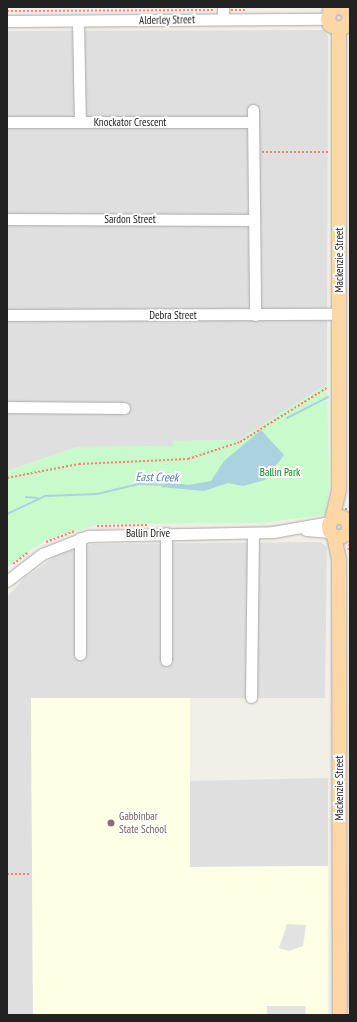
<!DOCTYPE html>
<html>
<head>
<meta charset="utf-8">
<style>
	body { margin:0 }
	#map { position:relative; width:357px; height:1022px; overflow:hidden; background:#f2efe9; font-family:"PT Sans Narrow",sans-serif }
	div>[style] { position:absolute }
	.residential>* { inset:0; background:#e0dfdf }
	.education>* { inset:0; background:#ffffe5 }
	.park>* { inset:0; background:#c8facc }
	.parking>* { inset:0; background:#e2e2e2 }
	.water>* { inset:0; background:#aad3df }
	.stream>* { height:2px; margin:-1px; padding:0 1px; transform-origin:1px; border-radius:1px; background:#aad3df }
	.path>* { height:1.5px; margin-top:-0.75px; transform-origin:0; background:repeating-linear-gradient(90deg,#fa8072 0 2px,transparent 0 4px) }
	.roads { filter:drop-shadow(0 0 1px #a9a9a9) drop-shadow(0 0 1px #a9a9a9) }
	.minor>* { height:11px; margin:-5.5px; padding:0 5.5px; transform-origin:5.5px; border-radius:5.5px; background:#fff }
	.major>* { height:14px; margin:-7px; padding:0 7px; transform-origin:7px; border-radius:7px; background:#fcd6a4 }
	.major>.ring { margin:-7px; padding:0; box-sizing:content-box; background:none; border:14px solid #fcd6a4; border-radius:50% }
	.dots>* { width:11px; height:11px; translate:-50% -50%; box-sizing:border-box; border:2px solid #fff; border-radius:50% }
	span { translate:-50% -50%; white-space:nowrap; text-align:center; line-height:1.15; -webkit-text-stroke:4px #fff; paint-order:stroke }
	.street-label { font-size:11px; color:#222 }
	.park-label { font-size:11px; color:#0c8416 }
	.education-label { font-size:11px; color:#785e54 }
	.left { translate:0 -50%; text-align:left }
	.water-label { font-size:12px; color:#4a7aab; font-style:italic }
	.frame { position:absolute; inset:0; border:8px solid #222; pointer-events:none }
</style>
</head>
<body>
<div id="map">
	<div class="residential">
		<div style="clip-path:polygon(323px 30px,328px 36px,327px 384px,239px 440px,173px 441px,173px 446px,77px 447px,7px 471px,7px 31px)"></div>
		<div style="clip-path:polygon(321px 542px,327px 547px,325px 698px,31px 698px,33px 1015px,7px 1015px,7px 597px,23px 579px,60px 553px,93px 544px)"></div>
		<div style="clip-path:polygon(328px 778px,328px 866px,190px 867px,190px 781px)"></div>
	</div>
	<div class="education">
		<div style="clip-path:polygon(31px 698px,190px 698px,190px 867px,328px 866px,328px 1015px,33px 1015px)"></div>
	</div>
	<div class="park">
		<div style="clip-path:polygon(327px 384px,329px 489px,325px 515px,261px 523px,100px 524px,48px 539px,7px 567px,7px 471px,77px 447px,173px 446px,173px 441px,239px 440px)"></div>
	</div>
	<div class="parking">
		<div style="clip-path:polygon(287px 924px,306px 925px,303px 946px,289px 951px,279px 948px)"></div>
		<div style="clip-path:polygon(344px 948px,350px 953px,350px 1010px,344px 1005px)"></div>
		<div style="clip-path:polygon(267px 1006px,306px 1006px,305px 1015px,267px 1015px)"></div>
	</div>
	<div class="water">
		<div style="clip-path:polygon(261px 430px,284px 455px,265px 480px,243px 486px,228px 483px,204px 491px,161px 487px,169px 482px,188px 485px,211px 481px,224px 461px)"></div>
	</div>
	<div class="stream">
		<div style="left:287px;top:418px;width:46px;rotate:-27.1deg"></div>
		<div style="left:26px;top:497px;width:11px;rotate:5deg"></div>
		<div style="left:7px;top:514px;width:42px;rotate:-25.3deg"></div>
		<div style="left:45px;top:496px;width:52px;rotate:-2.2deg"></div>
		<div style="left:97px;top:494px;width:43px;rotate:-13.4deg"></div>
		<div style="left:139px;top:484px;width:31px;rotate:2deg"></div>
	</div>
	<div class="path">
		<div style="left:231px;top:10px;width:14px"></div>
		<div style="left:7px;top:11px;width:208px;rotate:-0.3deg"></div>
		<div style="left:262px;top:152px;width:66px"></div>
		<div style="left:7px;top:478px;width:73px;rotate:-11deg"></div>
		<div style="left:79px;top:464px;width:109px;rotate:-2.6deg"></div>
		<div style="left:188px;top:459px;width:55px;rotate:-18.1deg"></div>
		<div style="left:240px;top:442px;width:104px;rotate:-32deg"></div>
		<div style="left:345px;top:509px;width:5px"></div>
		<div style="left:97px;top:526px;width:51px;rotate:-1.1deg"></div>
		<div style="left:46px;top:542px;width:30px;rotate:-21deg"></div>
		<div style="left:348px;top:550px;width:8px;rotate:-76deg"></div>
		<div style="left:13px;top:564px;width:18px;rotate:-38deg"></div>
		<div style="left:7px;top:874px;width:22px"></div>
	</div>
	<div class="roads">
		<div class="minor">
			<div style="left:223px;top:7px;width:12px;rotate:90deg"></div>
			<div style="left:7px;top:21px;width:321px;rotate:-0.4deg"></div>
			<div style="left:78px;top:21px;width:101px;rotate:88.9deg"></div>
			<div style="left:253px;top:110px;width:205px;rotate:89.4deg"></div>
			<div style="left:7px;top:122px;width:246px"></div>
			<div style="left:7px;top:219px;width:247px;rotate:0.2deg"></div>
			<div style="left:7px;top:315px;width:332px;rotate:-0.2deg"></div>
			<div style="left:7px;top:407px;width:117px;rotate:0.5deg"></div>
			<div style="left:347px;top:521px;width:3px;rotate:18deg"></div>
			<div style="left:306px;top:530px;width:24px;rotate:5deg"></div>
			<div style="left:348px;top:532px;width:2px;rotate:-27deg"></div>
			<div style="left:80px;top:538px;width:116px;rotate:90deg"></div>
			<div style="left:7px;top:581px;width:44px;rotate:-37.6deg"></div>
			<div style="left:42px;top:554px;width:49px;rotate:-21.4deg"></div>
			<div style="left:88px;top:536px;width:185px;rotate:-1.2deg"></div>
			<div style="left:273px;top:532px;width:58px;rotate:-10deg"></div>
			<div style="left:166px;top:660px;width:127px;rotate:-90deg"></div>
			<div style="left:251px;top:697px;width:164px;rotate:-89.3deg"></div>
		</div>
		<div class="major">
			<div style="left:337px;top:7px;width:8px;rotate:150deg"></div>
			<div style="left:330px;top:11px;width:8px;rotate:104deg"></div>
			<div style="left:328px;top:19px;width:6px;rotate:72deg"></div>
			<div style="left:330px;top:25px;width:10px;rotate:24deg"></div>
			<div style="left:339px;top:29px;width:8px;rotate:-23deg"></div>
			<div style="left:346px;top:26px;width:8px;rotate:-60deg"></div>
			<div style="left:350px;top:19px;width:8px;rotate:-104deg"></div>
			<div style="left:348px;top:11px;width:9px;rotate:-153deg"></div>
			<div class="ring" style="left:329px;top:517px;width:6px;height:6px"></div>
			<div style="left:332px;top:520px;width:31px;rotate:-77deg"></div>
			<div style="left:339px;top:490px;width:461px;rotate:-90deg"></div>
			<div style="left:334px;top:536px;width:25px;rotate:78deg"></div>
			<div style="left:339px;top:560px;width:455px;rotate:89.9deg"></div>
		</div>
	</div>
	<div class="dots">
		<div style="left:111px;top:823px;background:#8d6e63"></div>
	</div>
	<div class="street-label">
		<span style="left:167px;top:20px;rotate:-1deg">Alderley Street</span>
		<span style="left:130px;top:122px">Knockator Crescent</span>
		<span style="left:130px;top:219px">Sardon Street</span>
		<span style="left:339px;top:260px;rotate:-90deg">Mackenzie Street</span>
		<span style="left:173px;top:315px">Debra Street</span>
		<span style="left:148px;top:533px">Ballin Drive</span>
		<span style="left:339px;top:788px;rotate:-90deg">Mackenzie Street</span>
	</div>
	<div class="park-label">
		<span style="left:280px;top:472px">Ballin Park</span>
	</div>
	<div class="education-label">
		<span class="left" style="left:119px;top:823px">Gabbinbar<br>State School</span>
	</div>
	<div class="water-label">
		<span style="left:157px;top:477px;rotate:1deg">East Creek</span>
	</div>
	<div class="frame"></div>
</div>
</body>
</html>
